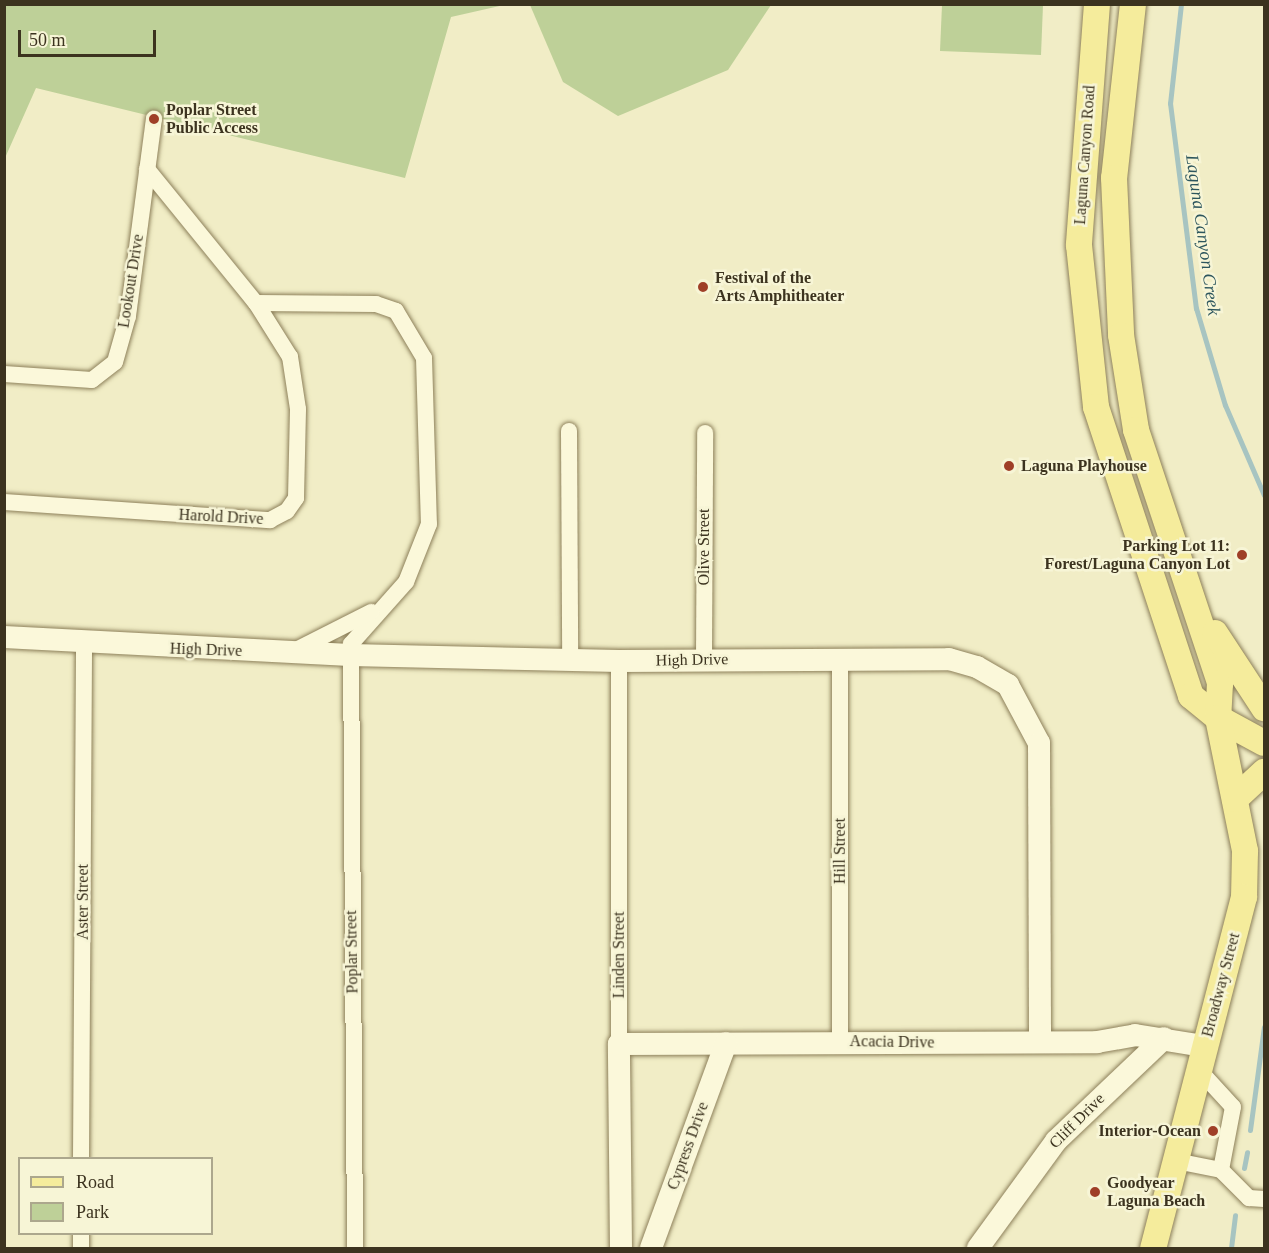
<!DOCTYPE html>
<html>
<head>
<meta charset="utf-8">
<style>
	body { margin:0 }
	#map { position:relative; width:1269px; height:1253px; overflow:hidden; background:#f1edc6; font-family:"Times New Roman",serif }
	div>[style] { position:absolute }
	.green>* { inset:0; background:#bed098 }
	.stream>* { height:5px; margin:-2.5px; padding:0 2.5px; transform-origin:2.5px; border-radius:2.5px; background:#a7c4c1 }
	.roads { filter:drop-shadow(0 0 2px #8d805a) drop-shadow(0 0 2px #8d805a) }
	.street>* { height:16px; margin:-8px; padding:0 8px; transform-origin:8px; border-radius:8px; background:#fbf8da }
	.secondary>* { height:22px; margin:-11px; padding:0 11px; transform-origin:11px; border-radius:11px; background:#fbf8da }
	.primary>* { height:26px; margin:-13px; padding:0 13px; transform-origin:13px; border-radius:13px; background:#f5ec9c }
	.dots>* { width:16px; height:16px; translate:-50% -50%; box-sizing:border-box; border:3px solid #f7f5d6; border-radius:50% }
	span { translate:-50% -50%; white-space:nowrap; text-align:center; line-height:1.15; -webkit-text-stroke:5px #f7f5d6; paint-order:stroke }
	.poi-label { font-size:16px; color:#3c331f; font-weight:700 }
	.left { translate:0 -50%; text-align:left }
	.right { translate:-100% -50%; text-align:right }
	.street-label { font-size:16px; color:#3c331f }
	.water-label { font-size:18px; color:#2d565d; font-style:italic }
	.frame { position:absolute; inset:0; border:6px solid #3c331f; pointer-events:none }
	.legend { position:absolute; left:18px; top:1157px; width:195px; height:78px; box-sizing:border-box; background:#f7f5d6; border:2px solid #aca78d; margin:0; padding:8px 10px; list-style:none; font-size:18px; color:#3c331f }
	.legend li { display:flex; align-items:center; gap:12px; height:30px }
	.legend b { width:30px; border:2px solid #aca78d }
	.scale { position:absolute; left:18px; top:30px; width:138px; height:27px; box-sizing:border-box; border:3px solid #3c331f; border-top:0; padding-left:8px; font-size:18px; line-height:21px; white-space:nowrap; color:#3c331f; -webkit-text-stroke:4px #f7f5d6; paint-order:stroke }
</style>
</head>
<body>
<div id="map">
	<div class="green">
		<div style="clip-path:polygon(5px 5px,504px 5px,451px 17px,405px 178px,36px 88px,5px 158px)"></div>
		<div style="clip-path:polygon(530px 5px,530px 4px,771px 5px,728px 70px,618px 116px,563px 82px)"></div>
		<div style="clip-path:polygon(942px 5px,1043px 5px,1041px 55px,940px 51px)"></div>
	</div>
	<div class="stream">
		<div style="left:1181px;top:4px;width:100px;rotate:96.3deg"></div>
		<div style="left:1170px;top:103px;width:207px;rotate:82.8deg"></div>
		<div style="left:1196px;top:308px;width:101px;rotate:73.4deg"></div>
		<div style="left:1225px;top:405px;width:98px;rotate:66.6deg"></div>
		<div style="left:1250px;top:1130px;width:104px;rotate:-82.3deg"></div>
		<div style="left:1244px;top:1168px;width:16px;rotate:-79deg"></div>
		<div style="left:1231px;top:1248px;width:33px;rotate:-83deg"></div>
	</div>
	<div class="roads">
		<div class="street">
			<div style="left:147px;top:169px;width:173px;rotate:50.9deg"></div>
			<div style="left:256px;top:303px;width:120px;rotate:0.5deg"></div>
			<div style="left:376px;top:304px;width:21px;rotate:19deg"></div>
			<div style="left:396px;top:311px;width:55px;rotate:59.2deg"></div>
			<div style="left:424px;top:358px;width:166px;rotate:88.3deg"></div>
			<div style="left:429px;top:524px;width:62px;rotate:111.6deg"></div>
			<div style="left:406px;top:582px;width:83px;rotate:131.6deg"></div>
			<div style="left:351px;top:644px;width:604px;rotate:89.62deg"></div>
			<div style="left:4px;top:374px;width:88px;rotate:3.9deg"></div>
			<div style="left:92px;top:380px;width:29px;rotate:-38deg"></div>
			<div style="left:115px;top:362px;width:48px;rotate:-74.2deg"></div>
			<div style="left:128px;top:316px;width:199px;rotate:-82.5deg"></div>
			<div style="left:569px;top:431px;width:229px;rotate:89.7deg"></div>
			<div style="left:4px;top:502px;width:267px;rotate:3.9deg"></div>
			<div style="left:270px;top:520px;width:19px;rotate:-28deg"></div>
			<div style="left:287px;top:511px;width:16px;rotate:-55deg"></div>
			<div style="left:296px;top:498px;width:89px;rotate:-88.7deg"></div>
			<div style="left:298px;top:409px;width:53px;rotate:-98.7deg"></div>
			<div style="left:290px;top:357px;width:64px;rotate:-122.2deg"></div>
			<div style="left:298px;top:649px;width:82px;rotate:-26.9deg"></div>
			<div style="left:704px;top:660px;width:227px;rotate:-89.7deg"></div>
			<div style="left:840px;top:1041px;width:381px;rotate:-90deg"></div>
			<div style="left:619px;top:1044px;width:383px;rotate:-90deg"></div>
			<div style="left:1199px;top:1070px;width:50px;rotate:47.4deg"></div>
			<div style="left:1233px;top:1107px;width:64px;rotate:100.8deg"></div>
			<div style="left:81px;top:1158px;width:513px;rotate:-89.66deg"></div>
			<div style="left:1176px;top:1161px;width:46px;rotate:11.3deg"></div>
			<div style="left:1221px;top:1170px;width:40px;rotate:45deg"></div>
			<div style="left:1249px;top:1198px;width:15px;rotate:4deg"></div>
			<div style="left:81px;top:1248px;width:14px;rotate:-90deg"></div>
		</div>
		<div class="secondary">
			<div style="left:4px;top:637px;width:346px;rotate:3deg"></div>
			<div style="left:350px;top:655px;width:269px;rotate:1.3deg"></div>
			<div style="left:619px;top:661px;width:330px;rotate:-0.3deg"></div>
			<div style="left:949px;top:659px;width:29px;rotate:16deg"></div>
			<div style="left:977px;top:667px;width:36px;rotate:30deg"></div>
			<div style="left:1008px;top:685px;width:66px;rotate:61.9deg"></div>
			<div style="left:1039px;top:743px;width:299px;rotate:89.8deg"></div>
			<div style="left:621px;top:1248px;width:204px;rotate:-90.6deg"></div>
			<div style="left:619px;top:1044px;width:478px;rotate:-0.2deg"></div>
			<div style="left:1097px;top:1042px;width:39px;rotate:-10deg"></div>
			<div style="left:1135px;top:1035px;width:70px;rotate:9.1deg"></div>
			<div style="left:651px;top:1248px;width:218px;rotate:-69.9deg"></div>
			<div style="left:978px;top:1248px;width:132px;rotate:-53.9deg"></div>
			<div style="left:1056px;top:1141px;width:149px;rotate:-43.6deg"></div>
		</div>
		<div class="primary">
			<div style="left:1097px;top:4px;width:242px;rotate:94.3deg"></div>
			<div style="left:1079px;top:245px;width:163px;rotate:84deg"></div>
			<div style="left:1096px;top:407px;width:304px;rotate:71.8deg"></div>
			<div style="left:1191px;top:696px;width:35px;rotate:39deg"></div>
			<div style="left:1218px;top:718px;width:52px;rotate:28.5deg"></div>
			<div style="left:1133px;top:4px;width:175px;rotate:96.2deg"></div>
			<div style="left:1114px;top:178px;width:157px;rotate:87.4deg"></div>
			<div style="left:1121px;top:335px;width:96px;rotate:81deg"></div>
			<div style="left:1136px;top:430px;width:267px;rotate:71.6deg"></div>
			<div style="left:1220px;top:683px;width:35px;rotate:93deg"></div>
			<div style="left:1218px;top:718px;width:136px;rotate:78.5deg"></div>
			<div style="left:1245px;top:851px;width:46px;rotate:91.2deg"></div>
			<div style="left:1244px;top:897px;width:363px;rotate:104.5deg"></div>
			<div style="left:1215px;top:633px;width:90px;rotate:56.8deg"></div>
			<div style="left:1235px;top:799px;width:40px;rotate:-43deg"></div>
		</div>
	</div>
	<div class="dots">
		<div style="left:154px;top:119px;background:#9f3f27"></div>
		<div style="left:703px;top:287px;background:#9f3f27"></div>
		<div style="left:1009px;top:466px;background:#9f3f27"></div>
		<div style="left:1242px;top:555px;background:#9f3f27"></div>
		<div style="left:1213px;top:1131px;background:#9f3f27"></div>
		<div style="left:1095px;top:1192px;background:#9f3f27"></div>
	</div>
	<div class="poi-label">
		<span class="left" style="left:166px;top:119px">Poplar Street<br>Public Access</span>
		<span class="left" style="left:715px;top:287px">Festival of the<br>Arts Amphitheater</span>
		<span class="left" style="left:1021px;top:466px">Laguna Playhouse</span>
		<span class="right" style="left:1230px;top:555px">Parking Lot 11:<br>Forest/Laguna Canyon Lot</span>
		<span class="right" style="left:1201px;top:1131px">Interior-Ocean</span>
		<span class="left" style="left:1107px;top:1192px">Goodyear<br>Laguna Beach</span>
	</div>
	<div class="street-label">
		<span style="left:1085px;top:155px;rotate:-86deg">Laguna Canyon Road</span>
		<span style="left:131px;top:281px;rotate:-81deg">Lookout Drive</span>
		<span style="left:221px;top:517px;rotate:3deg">Harold Drive</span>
		<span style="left:704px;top:547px;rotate:-90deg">Olive Street</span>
		<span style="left:206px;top:650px;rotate:2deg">High Drive</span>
		<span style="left:692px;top:660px;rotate:-1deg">High Drive</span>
		<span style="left:840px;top:851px;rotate:-90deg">Hill Street</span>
		<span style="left:83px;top:902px;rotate:-90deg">Aster Street</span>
		<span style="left:352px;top:952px;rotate:-91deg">Poplar Street</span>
		<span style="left:619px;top:955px;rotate:-90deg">Linden Street</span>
		<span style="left:1221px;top:985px;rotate:-75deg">Broadway Street</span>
		<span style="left:892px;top:1042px;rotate:1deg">Acacia Drive</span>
		<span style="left:1077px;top:1121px;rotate:-45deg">Cliff Drive</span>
		<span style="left:688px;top:1146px;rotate:-70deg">Cypress Drive</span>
	</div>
	<div class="water-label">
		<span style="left:1203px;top:235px;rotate:82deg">Laguna Canyon Creek</span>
	</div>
	<div class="frame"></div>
	<ul class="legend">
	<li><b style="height:8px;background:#f5ec9c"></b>Road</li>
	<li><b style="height:16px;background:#bed098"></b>Park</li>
	</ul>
	<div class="scale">50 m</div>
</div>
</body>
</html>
